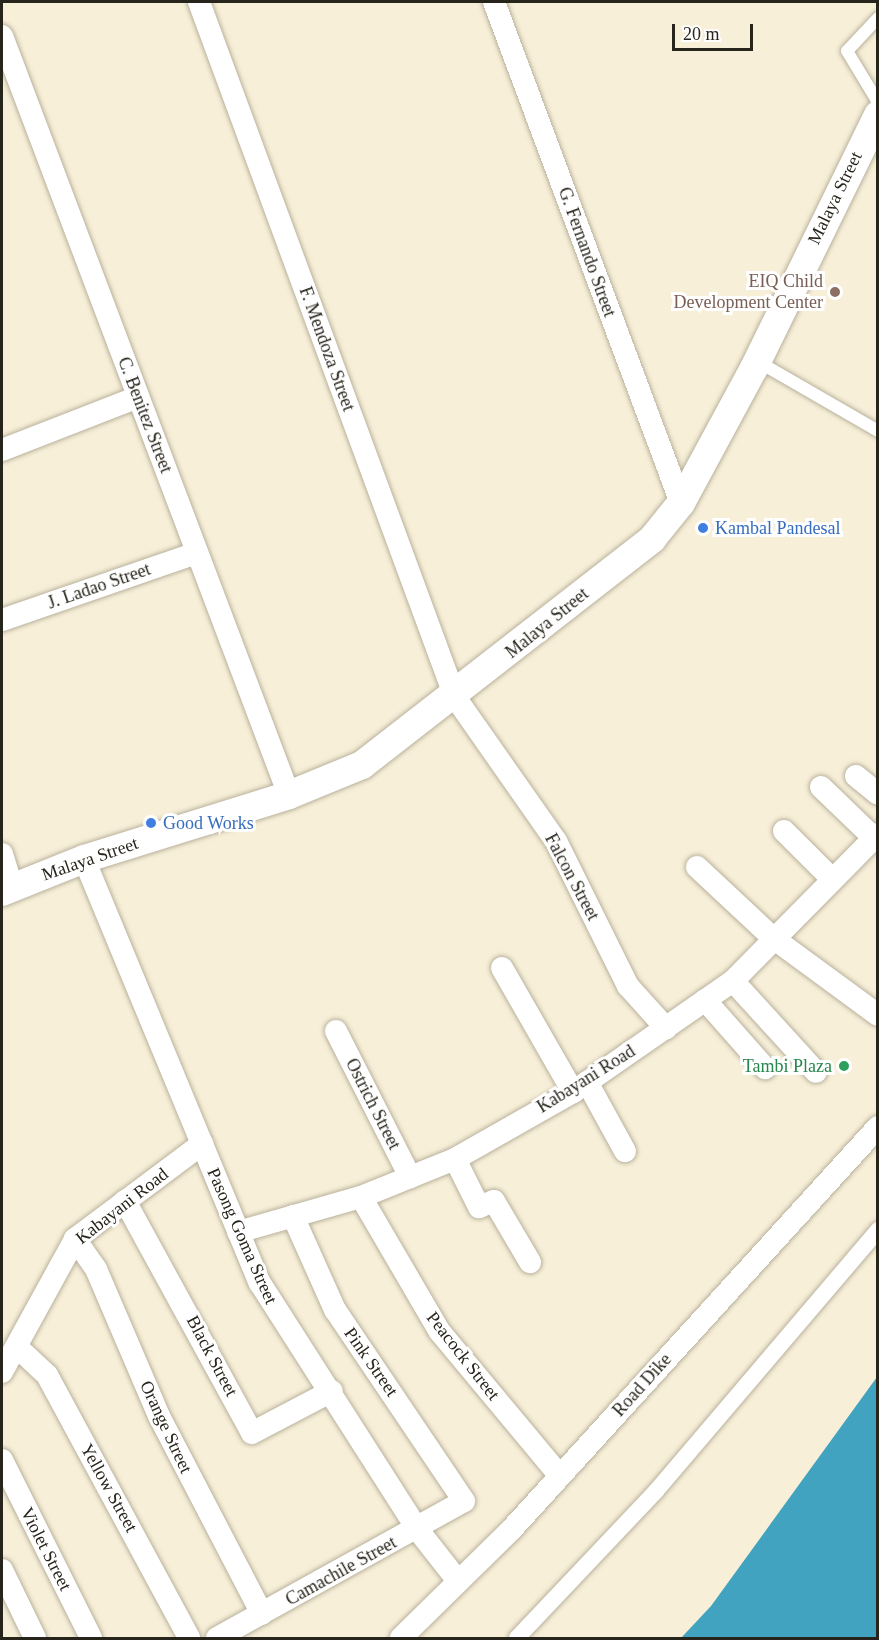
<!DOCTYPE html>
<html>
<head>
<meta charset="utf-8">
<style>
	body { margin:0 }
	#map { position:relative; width:879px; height:1640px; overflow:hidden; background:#f7efd8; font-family:"Times New Roman",serif }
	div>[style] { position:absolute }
	.water>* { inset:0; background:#41a3c0 }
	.roads { filter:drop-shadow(0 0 2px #b9b19c) drop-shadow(0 0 2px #b9b19c) }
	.service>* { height:12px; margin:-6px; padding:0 6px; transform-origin:6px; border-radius:6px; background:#fff }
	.pedestrian>* { height:16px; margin:-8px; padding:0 8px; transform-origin:8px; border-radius:8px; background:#fff }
	.minor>* { height:22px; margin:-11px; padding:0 11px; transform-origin:11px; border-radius:11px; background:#fff }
	.tertiary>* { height:28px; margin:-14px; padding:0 14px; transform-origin:14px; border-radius:14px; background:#fff }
	.dots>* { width:16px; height:16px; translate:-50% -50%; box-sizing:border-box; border:3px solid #fff; border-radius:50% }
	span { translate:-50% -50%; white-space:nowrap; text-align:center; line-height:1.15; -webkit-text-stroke:6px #fff; paint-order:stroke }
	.street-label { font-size:18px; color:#26241b }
	.education-label { font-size:18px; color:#785e54 }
	.right { translate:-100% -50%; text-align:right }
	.shop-label { font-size:18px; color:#366cbe }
	.left { translate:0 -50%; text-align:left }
	.leisure-label { font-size:18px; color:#27864d }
	.frame { position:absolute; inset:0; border:3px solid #26241b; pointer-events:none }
	.scale { position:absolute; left:672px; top:24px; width:81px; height:27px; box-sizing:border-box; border:3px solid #26241b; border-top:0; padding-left:8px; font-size:18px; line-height:21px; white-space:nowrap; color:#26241b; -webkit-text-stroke:4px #fff; paint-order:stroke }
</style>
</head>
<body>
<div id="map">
	<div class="water">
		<div style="clip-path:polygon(877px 1377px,877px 1638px,681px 1638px,711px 1606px)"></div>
	</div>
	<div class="roads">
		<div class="service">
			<div style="left:878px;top:18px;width:45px;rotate:133.2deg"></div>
			<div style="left:847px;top:51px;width:60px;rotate:58.7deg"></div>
			<div style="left:757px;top:361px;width:140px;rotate:30deg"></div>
		</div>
		<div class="pedestrian">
			<div style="left:517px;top:1638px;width:202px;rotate:-46.6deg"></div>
			<div style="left:656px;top:1491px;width:343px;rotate:-49.6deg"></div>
		</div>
		<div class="minor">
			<div style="left:199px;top:2px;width:741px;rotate:69.78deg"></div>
			<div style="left:455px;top:697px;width:176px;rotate:55deg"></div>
			<div style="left:556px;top:841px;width:162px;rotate:63.6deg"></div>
			<div style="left:628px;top:986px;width:57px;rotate:47.9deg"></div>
			<div style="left:494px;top:2px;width:535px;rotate:69.53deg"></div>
			<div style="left:2px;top:36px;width:811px;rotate:69.29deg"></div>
			<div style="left:2px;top:450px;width:146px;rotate:-21.3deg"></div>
			<div style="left:2px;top:620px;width:206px;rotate:-19deg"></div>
			<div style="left:856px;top:776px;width:28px;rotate:39deg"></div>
			<div style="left:821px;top:787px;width:74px;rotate:43.9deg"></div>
			<div style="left:784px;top:831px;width:68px;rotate:45deg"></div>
			<div style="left:2px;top:854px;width:34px;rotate:73deg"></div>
			<div style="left:84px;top:859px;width:459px;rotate:67.5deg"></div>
			<div style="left:260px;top:1283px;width:293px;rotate:57.4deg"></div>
			<div style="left:418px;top:1530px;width:65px;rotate:51.9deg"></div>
			<div style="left:697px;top:867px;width:104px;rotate:43.1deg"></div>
			<div style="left:773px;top:938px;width:130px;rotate:36.3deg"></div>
			<div style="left:502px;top:968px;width:143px;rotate:60.2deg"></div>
			<div style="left:733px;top:981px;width:123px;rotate:47.6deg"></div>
			<div style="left:705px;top:1000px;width:91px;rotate:48.6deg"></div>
			<div style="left:336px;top:1031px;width:164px;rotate:63.1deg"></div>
			<div style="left:587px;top:1082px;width:79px;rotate:61.2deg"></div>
			<div style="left:455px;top:1159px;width:54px;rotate:63.4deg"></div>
			<div style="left:479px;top:1207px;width:16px;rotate:-22deg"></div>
			<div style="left:494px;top:1201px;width:71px;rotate:59.5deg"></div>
			<div style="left:361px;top:1197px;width:156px;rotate:59.7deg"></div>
			<div style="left:440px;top:1332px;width:187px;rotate:50.2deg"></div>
			<div style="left:125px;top:1201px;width:264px;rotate:61.3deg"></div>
			<div style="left:252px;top:1433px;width:90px;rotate:-27.7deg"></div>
			<div style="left:238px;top:1232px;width:128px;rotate:-15.9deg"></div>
			<div style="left:361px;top:1197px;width:101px;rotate:-22deg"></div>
			<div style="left:455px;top:1159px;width:136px;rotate:-29.6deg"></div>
			<div style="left:573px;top:1092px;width:195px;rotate:-34.8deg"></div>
			<div style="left:733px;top:981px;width:206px;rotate:-45.4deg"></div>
			<div style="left:75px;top:1239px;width:37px;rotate:55deg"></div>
			<div style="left:96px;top:1269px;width:160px;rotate:66.8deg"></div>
			<div style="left:159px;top:1416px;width:223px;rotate:62.5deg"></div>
			<div style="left:17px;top:1347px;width:41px;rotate:43deg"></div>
			<div style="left:47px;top:1375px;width:299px;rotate:61.6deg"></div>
			<div style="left:2px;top:1372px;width:152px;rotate:-61.2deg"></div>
			<div style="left:75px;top:1239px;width:159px;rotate:-36.8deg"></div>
			<div style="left:2px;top:1460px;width:199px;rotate:63.4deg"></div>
			<div style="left:2px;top:1570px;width:76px;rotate:64.1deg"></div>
			<div style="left:217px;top:1638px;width:282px;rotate:-29deg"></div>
			<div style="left:464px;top:1501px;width:230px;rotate:-124deg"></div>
			<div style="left:335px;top:1310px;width:103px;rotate:-114.1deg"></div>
			<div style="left:401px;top:1638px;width:154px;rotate:-44.5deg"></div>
			<div style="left:511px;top:1530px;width:545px;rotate:-47.68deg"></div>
		</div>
		<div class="tertiary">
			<div style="left:2px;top:892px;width:88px;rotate:-21.9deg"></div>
			<div style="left:84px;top:859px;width:215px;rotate:-17.3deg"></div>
			<div style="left:289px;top:795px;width:79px;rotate:-22.3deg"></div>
			<div style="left:362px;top:765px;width:368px;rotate:-37.9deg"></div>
			<div style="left:652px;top:539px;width:46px;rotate:-51.1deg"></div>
			<div style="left:681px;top:503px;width:153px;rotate:-61.6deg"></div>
			<div style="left:754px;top:368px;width:282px;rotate:-63.9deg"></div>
		</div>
	</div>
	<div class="dots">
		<div style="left:835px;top:292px;background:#8d6e63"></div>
		<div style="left:703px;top:528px;background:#3f7fe0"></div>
		<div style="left:151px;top:823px;background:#3f7fe0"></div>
		<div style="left:844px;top:1066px;background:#2e9e5b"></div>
	</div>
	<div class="street-label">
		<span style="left:835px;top:198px;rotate:-64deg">Malaya Street</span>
		<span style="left:587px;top:252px;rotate:70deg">G. Fernando Street</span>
		<span style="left:327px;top:349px;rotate:70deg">F. Mendoza Street</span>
		<span style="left:145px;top:415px;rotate:69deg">C. Benitez Street</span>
		<span style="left:99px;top:586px;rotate:-19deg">J. Ladao Street</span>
		<span style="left:547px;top:623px;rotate:-39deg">Malaya Street</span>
		<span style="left:90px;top:859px;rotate:-19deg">Malaya Street</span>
		<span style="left:572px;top:877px;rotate:62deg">Falcon Street</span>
		<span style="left:586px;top:1079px;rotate:-32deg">Kabayani Road</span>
		<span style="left:373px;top:1104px;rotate:63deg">Ostrich Street</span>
		<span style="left:122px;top:1206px;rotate:-38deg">Kabayani Road</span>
		<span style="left:242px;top:1236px;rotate:66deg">Pasong Goma Street</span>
		<span style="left:212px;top:1356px;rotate:62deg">Black Street</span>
		<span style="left:463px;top:1356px;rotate:52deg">Peacock Street</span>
		<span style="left:371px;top:1362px;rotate:55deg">Pink Street</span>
		<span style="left:642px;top:1385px;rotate:-48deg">Road Dike</span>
		<span style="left:166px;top:1427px;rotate:65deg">Orange Street</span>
		<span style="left:109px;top:1488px;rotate:61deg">Yellow Street</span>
		<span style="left:46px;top:1549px;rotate:63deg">Violet Street</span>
		<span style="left:341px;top:1571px;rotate:-29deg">Camachile Street</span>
	</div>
	<div class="education-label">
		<span class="right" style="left:823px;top:292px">EIQ Child<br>Development Center</span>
	</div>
	<div class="shop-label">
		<span class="left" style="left:715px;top:528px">Kambal Pandesal</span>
		<span class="left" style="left:163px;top:823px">Good Works</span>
	</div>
	<div class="leisure-label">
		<span class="right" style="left:832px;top:1066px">Tambi Plaza</span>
	</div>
	<div class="frame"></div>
	<div class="scale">20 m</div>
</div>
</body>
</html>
